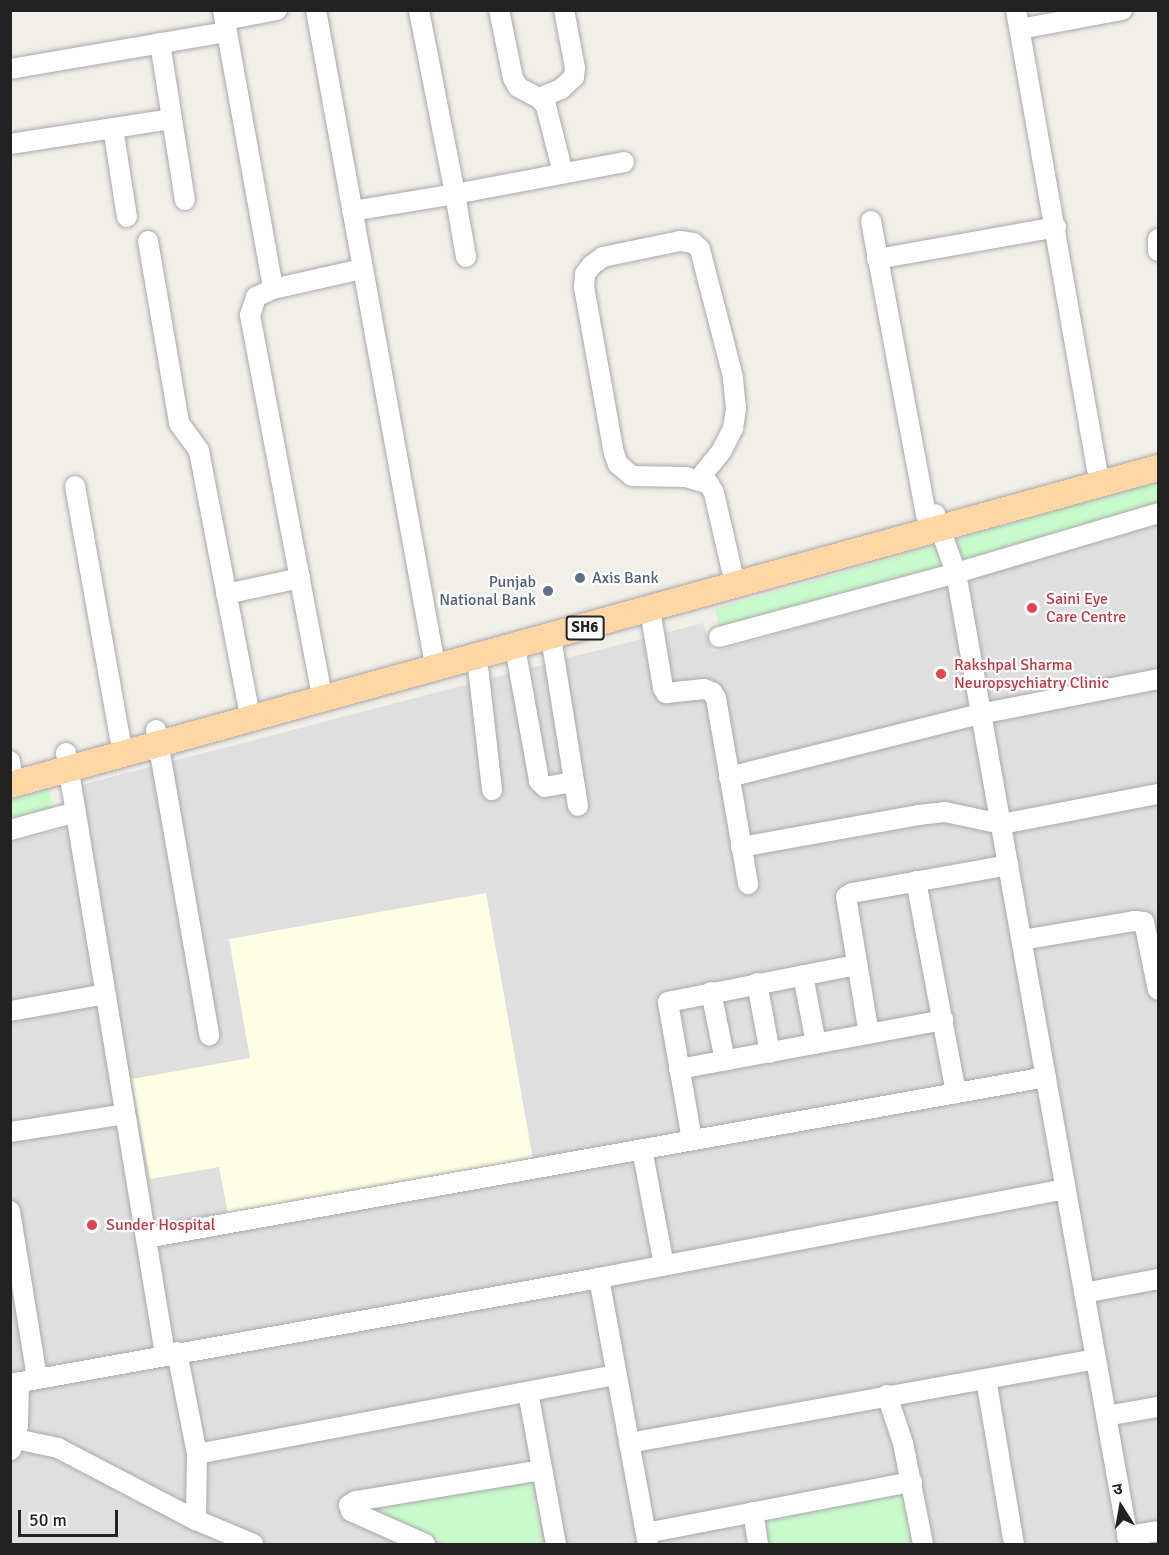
<!DOCTYPE html>
<html>
<head>
<meta charset="utf-8">
<style>
	body { margin:0 }
	#map { position:relative; width:1169px; height:1555px; overflow:hidden; background:#f2efe9; font-family:Signika,"Noto Sans Devanagari",sans-serif }
	div>[style] { position:absolute }
	.residential>* { inset:0; background:#e0dfdf }
	.education>* { inset:0; background:#ffffe5 }
	.park>* { inset:0; background:#c8facc }
	.roads { filter:drop-shadow(0 0 2px #a9a9a9) drop-shadow(0 0 2px #a9a9a9) }
	.minor>* { height:20px; margin:-10px; padding:0 10px; transform-origin:10px; border-radius:10px; background:#fff }
	.major>* { height:26px; margin:-13px; padding:0 13px; transform-origin:13px; border-radius:13px; background:#fcd6a4 }
	.dots>* { width:16px; height:16px; translate:-50% -50%; box-sizing:border-box; border:3px solid #fff; border-radius:50% }
	span { translate:-50% -50%; white-space:nowrap; text-align:center; line-height:1.15; -webkit-text-stroke:4.5px #fff; paint-order:stroke }
	.shield-label span { padding:2px 4px; background:#fff; border:2px solid; border-radius:4px; -webkit-text-stroke-width:0 }
	.shield-label { font-size:15px; color:#222; font-weight:700 }
	.service-label { font-size:16px; color:#4e5e75 }
	.left { translate:0 -50%; text-align:left }
	.right { translate:-100% -50%; text-align:right }
	.health-label { font-size:16px; color:#be3a42 }
	.frame { position:absolute; inset:0; border:12px solid #222; pointer-events:none }
	.north { position:absolute; left:1091px; top:1477px; width:60px; height:60px; -webkit-text-stroke:4px #fff; paint-order:stroke; rotate:349deg; font-size:16px; font-weight:700; line-height:24px; text-align:center; color:#222 }
	.north::after { content:''; display:block; margin:auto; width:21px; height:27px; background:#222; clip-path:polygon(50% 0,100% 100%,50% 72%,0 100%) }
	.scale { position:absolute; left:18px; top:1510px; width:100px; height:27px; box-sizing:border-box; border:3px solid #222; border-top:0; padding-left:8px; font-size:18px; line-height:21px; white-space:nowrap; color:#222; -webkit-text-stroke:4px #fff; paint-order:stroke }
</style>
</head>
<body>
<div id="map">
	<div class="residential">
		<div style="clip-path:polygon(1158px 525px,1158px 1544px,11px 1544px,11px 843px,84px 822px,77px 786px,703px 623px,713px 652px)"></div>
	</div>
	<div class="education">
		<div style="clip-path:polygon(486px 893px,533px 1160px,228px 1214px,219px 1167px,150px 1179px,132px 1079px,250px 1058px,229px 939px)"></div>
	</div>
	<div class="park">
		<div style="clip-path:polygon(1158px 481px,1158px 509px,721px 631px,715px 609px)"></div>
		<div style="clip-path:polygon(49px 789px,56px 822px,11px 835px,11px 800px)"></div>
		<div style="clip-path:polygon(532px 1482px,543px 1544px,448px 1544px,369px 1510px)"></div>
		<div style="clip-path:polygon(904px 1493px,914px 1544px,767px 1544px,763px 1519px)"></div>
	</div>
	<div class="roads">
		<div class="minor">
			<div style="left:223px;top:10px;width:283px;rotate:79.8deg"></div>
			<div style="left:273px;top:289px;width:91px;rotate:-12.7deg"></div>
			<div style="left:316px;top:10px;width:655px;rotate:79.7deg"></div>
			<div style="left:499px;top:10px;width:69px;rotate:78.4deg"></div>
			<div style="left:513px;top:78px;width:10px;rotate:61deg"></div>
			<div style="left:518px;top:87px;width:24px;rotate:28deg"></div>
			<div style="left:539px;top:98px;width:11px;rotate:49deg"></div>
			<div style="left:546px;top:106px;width:69px;rotate:75.8deg"></div>
			<div style="left:1016px;top:10px;width:466px;rotate:80deg"></div>
			<div style="left:225px;top:20px;width:53px;rotate:-10.9deg"></div>
			<div style="left:1020px;top:29px;width:104px;rotate:-10.6deg"></div>
			<div style="left:160px;top:43px;width:159px;rotate:81deg"></div>
			<div style="left:10px;top:69px;width:220px;rotate:-9.7deg"></div>
			<div style="left:539px;top:98px;width:24px;rotate:-22deg"></div>
			<div style="left:561px;top:89px;width:18px;rotate:-43deg"></div>
			<div style="left:574px;top:77px;width:9px;rotate:-84deg"></div>
			<div style="left:575px;top:68px;width:59px;rotate:-100.7deg"></div>
			<div style="left:113px;top:128px;width:90px;rotate:81.1deg"></div>
			<div style="left:10px;top:144px;width:164px;rotate:-8.8deg"></div>
			<div style="left:352px;top:211px;width:104px;rotate:-9.4deg"></div>
			<div style="left:455px;top:194px;width:187px;rotate:-101.1deg"></div>
			<div style="left:871px;top:221px;width:300px;rotate:79.4deg"></div>
			<div style="left:1158px;top:239px;width:12px;rotate:90deg"></div>
			<div style="left:148px;top:241px;width:185px;rotate:80.3deg"></div>
			<div style="left:179px;top:423px;width:34px;rotate:54deg"></div>
			<div style="left:199px;top:451px;width:259px;rotate:79.1deg"></div>
			<div style="left:466px;top:257px;width:64px;rotate:-99.9deg"></div>
			<div style="left:455px;top:194px;width:172px;rotate:-10.7deg"></div>
			<div style="left:877px;top:259px;width:182px;rotate:-10.1deg"></div>
			<div style="left:273px;top:289px;width:19px;rotate:155deg"></div>
			<div style="left:256px;top:297px;width:19px;rotate:108deg"></div>
			<div style="left:250px;top:315px;width:377px;rotate:79.3deg"></div>
			<div style="left:699px;top:479px;width:35px;rotate:-51deg"></div>
			<div style="left:721px;top:452px;width:27px;rotate:-63deg"></div>
			<div style="left:733px;top:428px;width:20px;rotate:-81deg"></div>
			<div style="left:736px;top:408px;width:31px;rotate:-96deg"></div>
			<div style="left:733px;top:377px;width:132px;rotate:-104.5deg"></div>
			<div style="left:700px;top:249px;width:9px;rotate:-139deg"></div>
			<div style="left:693px;top:243px;width:13px;rotate:-171deg"></div>
			<div style="left:680px;top:241px;width:79px;rotate:168.3deg"></div>
			<div style="left:603px;top:257px;width:14px;rotate:144deg"></div>
			<div style="left:592px;top:265px;width:11px;rotate:128deg"></div>
			<div style="left:585px;top:274px;width:13px;rotate:94deg"></div>
			<div style="left:584px;top:287px;width:169px;rotate:79.8deg"></div>
			<div style="left:614px;top:453px;width:12px;rotate:70deg"></div>
			<div style="left:618px;top:464px;width:18px;rotate:41deg"></div>
			<div style="left:632px;top:476px;width:54px;rotate:1.1deg"></div>
			<div style="left:686px;top:477px;width:24px;rotate:17deg"></div>
			<div style="left:709px;top:484px;width:10px;rotate:61deg"></div>
			<div style="left:714px;top:493px;width:80px;rotate:77deg"></div>
			<div style="left:75px;top:486px;width:257px;rotate:79.9deg"></div>
			<div style="left:935px;top:514px;width:63px;rotate:70.4deg"></div>
			<div style="left:956px;top:573px;width:986px;rotate:79.9deg"></div>
			<div style="left:226px;top:594px;width:76px;rotate:-12.2deg"></div>
			<div style="left:650px;top:610px;width:79px;rotate:80.5deg"></div>
			<div style="left:663px;top:688px;width:6px;rotate:59deg"></div>
			<div style="left:666px;top:693px;width:38px;rotate:-6deg"></div>
			<div style="left:704px;top:689px;width:9px;rotate:21deg"></div>
			<div style="left:712px;top:692px;width:7px;rotate:56deg"></div>
			<div style="left:716px;top:698px;width:189px;rotate:80.2deg"></div>
			<div style="left:551px;top:637px;width:171px;rotate:80.9deg"></div>
			<div style="left:719px;top:637px;width:245px;rotate:-15.1deg"></div>
			<div style="left:956px;top:573px;width:211px;rotate:-16.5deg"></div>
			<div style="left:515px;top:647px;width:136px;rotate:79.8deg"></div>
			<div style="left:539px;top:781px;width:8px;rotate:45deg"></div>
			<div style="left:545px;top:787px;width:29px;rotate:-10deg"></div>
			<div style="left:477px;top:658px;width:133px;rotate:83.5deg"></div>
			<div style="left:156px;top:730px;width:310px;rotate:80.1deg"></div>
			<div style="left:66px;top:753px;width:609px;rotate:80.65deg"></div>
			<div style="left:10px;top:761px;width:6px;rotate:81deg"></div>
			<div style="left:729px;top:777px;width:259px;rotate:-14.1deg"></div>
			<div style="left:980px;top:714px;width:181px;rotate:-11.1deg"></div>
			<div style="left:10px;top:830px;width:68px;rotate:-15.3deg"></div>
			<div style="left:741px;top:847px;width:180px;rotate:-10.2deg"></div>
			<div style="left:918px;top:815px;width:27px;rotate:-6deg"></div>
			<div style="left:945px;top:812px;width:58px;rotate:11.9deg"></div>
			<div style="left:1002px;top:824px;width:159px;rotate:-10.9deg"></div>
			<div style="left:916px;top:881px;width:216px;rotate:79.3deg"></div>
			<div style="left:1022px;top:940px;width:114px;rotate:-9.6deg"></div>
			<div style="left:1134px;top:921px;width:10px;rotate:6deg"></div>
			<div style="left:1144px;top:922px;width:69px;rotate:78.4deg"></div>
			<div style="left:803px;top:975px;width:70px;rotate:79.3deg"></div>
			<div style="left:757px;top:983px;width:71px;rotate:79.5deg"></div>
			<div style="left:711px;top:992px;width:70px;rotate:78.5deg"></div>
			<div style="left:10px;top:1011px;width:97px;rotate:-10deg"></div>
			<div style="left:869px;top:1034px;width:139px;rotate:-99.5deg"></div>
			<div style="left:846px;top:897px;width:7px;rotate:-34deg"></div>
			<div style="left:852px;top:893px;width:159px;rotate:-10.1deg"></div>
			<div style="left:679px;top:1069px;width:269px;rotate:-10.5deg"></div>
			<div style="left:10px;top:1132px;width:116px;rotate:-8.9deg"></div>
			<div style="left:692px;top:1140px;width:140px;rotate:-99.9deg"></div>
			<div style="left:668px;top:1002px;width:193px;rotate:-11.1deg"></div>
			<div style="left:642px;top:1149px;width:118px;rotate:79.3deg"></div>
			<div style="left:10px;top:1211px;width:169px;rotate:80.8deg"></div>
			<div style="left:146px;top:1238px;width:914px;rotate:-10.14deg"></div>
			<div style="left:599px;top:1278px;width:270px;rotate:79.6deg"></div>
			<div style="left:1084px;top:1293px;width:75px;rotate:-10.7deg"></div>
			<div style="left:177px;top:1352px;width:104px;rotate:78.9deg"></div>
			<div style="left:197px;top:1454px;width:66px;rotate:90.9deg"></div>
			<div style="left:986px;top:1379px;width:167px;rotate:80.4deg"></div>
			<div style="left:10px;top:1384px;width:598px;rotate:-10.2deg"></div>
			<div style="left:599px;top:1278px;width:475px;rotate:-10.8deg"></div>
			<div style="left:528px;top:1392px;width:155px;rotate:79.6deg"></div>
			<div style="left:887px;top:1395px;width:51px;rotate:71.6deg"></div>
			<div style="left:903px;top:1443px;width:103px;rotate:78.8deg"></div>
			<div style="left:1106px;top:1416px;width:53px;rotate:-9.8deg"></div>
			<div style="left:16px;top:1439px;width:43px;rotate:12.1deg"></div>
			<div style="left:58px;top:1448px;width:156px;rotate:27.6deg"></div>
			<div style="left:196px;top:1520px;width:62px;rotate:22.8deg"></div>
			<div style="left:629px;top:1443px;width:474px;rotate:-10.2deg"></div>
			<div style="left:11px;top:1450px;width:25px;rotate:-74deg"></div>
			<div style="left:18px;top:1426px;width:44px;rotate:-88.7deg"></div>
			<div style="left:197px;top:1454px;width:427px;rotate:-10.7deg"></div>
			<div style="left:753px;top:1512px;width:32px;rotate:81deg"></div>
			<div style="left:646px;top:1533px;width:271px;rotate:-10.9deg"></div>
			<div style="left:1127px;top:1536px;width:31px;rotate:-9deg"></div>
			<div style="left:425px;top:1544px;width:81px;rotate:-156deg"></div>
			<div style="left:351px;top:1511px;width:6px;rotate:-108deg"></div>
			<div style="left:349px;top:1505px;width:8px;rotate:-30deg"></div>
			<div style="left:356px;top:1501px;width:189px;rotate:-9.5deg"></div>
		</div>
		<div class="major">
			<div style="left:10px;top:785px;width:1191px;rotate:-15.44deg"></div>
		</div>
	</div>
	<div class="dots">
		<div style="left:580px;top:578px;background:#5c6f8a"></div>
		<div style="left:548px;top:591px;background:#5c6f8a"></div>
		<div style="left:1032px;top:608px;background:#e0444e"></div>
		<div style="left:941px;top:674px;background:#e0444e"></div>
		<div style="left:92px;top:1225px;background:#e0444e"></div>
	</div>
	<div class="shield-label">
		<span style="left:585px;top:628px">SH6</span>
	</div>
	<div class="service-label">
		<span class="left" style="left:592px;top:578px">Axis Bank</span>
		<span class="right" style="left:536px;top:591px">Punjab<br>National Bank</span>
	</div>
	<div class="health-label">
		<span class="left" style="left:1046px;top:608px">Saini Eye<br>Care Centre</span>
		<span class="left" style="left:954px;top:674px">Rakshpal Sharma<br>Neuropsychiatry Clinic</span>
		<span class="left" style="left:106px;top:1225px">Sunder Hospital</span>
	</div>
	<div class="frame"></div>
	<div class="north">उ</div>
	<div class="scale">50 m</div>
</div>
</body>
</html>
